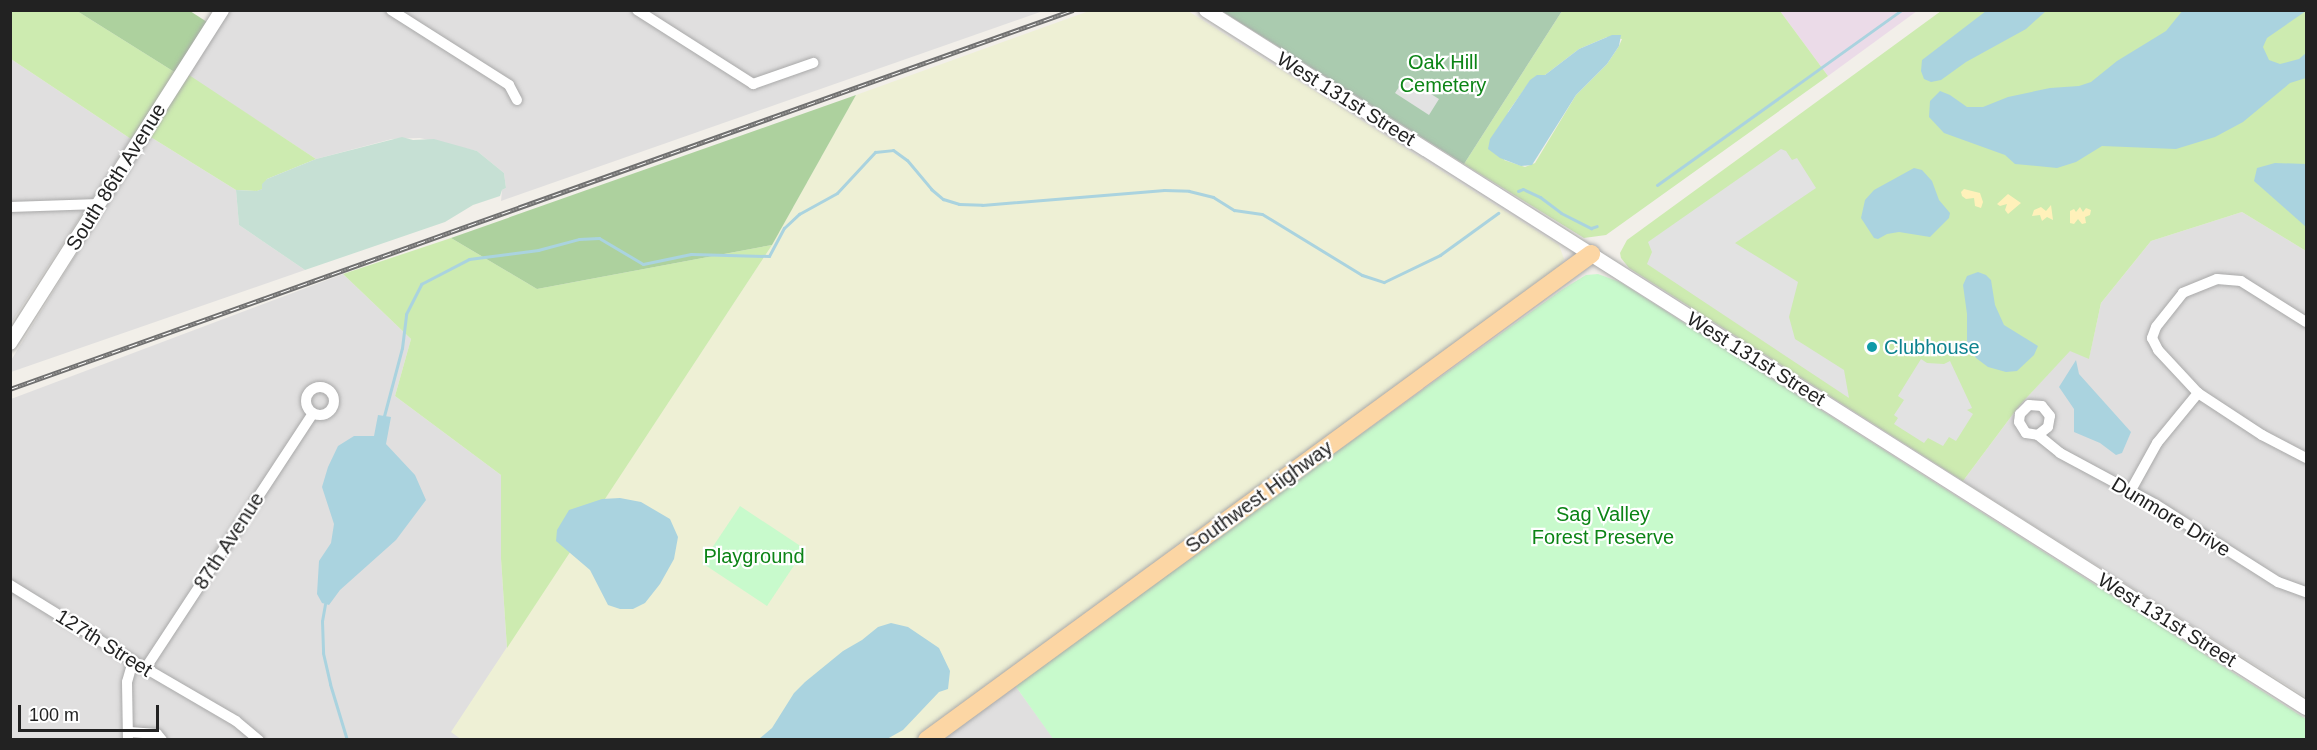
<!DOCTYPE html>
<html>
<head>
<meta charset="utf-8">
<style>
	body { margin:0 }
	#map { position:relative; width:2317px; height:750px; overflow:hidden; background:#f2efe9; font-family:Arial,sans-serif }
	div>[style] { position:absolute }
	.residential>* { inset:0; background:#e0dfdf }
	.industrial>* { inset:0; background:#ebdbe8 }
	.farmland>* { inset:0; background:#eef0d5 }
	.grass>* { inset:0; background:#cdebb0 }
	.forest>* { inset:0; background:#add19e }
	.wetland>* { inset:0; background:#c6e0d4 }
	.sand>* { inset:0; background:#fff1ba }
	.cemetery>* { inset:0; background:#aacbaf }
	.park>* { inset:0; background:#c8facc }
	.parking>* { inset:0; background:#e2e2e2 }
	.water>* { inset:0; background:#aad3df }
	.stream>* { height:3px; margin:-1.5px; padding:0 1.5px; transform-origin:1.5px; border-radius:1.5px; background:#aad3df }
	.roads { filter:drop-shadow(0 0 2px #a9a9a9) drop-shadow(0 0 2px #a9a9a9) }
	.minor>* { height:10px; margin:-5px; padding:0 5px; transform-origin:5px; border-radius:5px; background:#fff }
	.minor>.ring { margin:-5px; padding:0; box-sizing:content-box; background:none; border:10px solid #fff; border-radius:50% }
	.tertiary>* { height:14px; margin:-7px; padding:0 7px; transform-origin:7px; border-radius:7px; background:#fff }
	.primary>* { height:18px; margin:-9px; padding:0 9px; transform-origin:9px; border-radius:9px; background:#fcd6a4 }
	.rail>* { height:5px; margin-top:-2.5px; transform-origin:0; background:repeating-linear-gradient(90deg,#fff 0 9px,#707070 0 18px); box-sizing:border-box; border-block:2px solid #707070 }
	.dots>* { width:16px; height:16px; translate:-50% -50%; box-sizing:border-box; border:3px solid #fff; border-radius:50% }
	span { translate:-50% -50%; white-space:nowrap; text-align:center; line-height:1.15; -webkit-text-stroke:4.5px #fff; paint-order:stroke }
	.park-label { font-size:20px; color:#0c8416 }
	.street-label { font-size:20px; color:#222 }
	.culture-label { font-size:20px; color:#0d838f }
	.left { translate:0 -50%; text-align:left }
	.frame { position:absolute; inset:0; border:12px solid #222; pointer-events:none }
	.scale { position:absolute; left:18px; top:705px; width:141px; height:27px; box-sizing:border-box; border:3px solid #222; border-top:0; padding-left:8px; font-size:18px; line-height:21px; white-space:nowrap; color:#222; -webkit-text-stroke:4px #fff; paint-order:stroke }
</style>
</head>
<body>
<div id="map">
	<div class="residential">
		<div style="clip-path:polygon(229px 11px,1043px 11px,501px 201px,502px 190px,506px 188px,504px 173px,477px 151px,420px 138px,392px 139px,316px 159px,189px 76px)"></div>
		<div style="clip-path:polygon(11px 59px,131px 139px,11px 323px)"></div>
		<div style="clip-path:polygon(149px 136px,236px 190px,239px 225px,305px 270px,11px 372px,10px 362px)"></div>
		<div style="clip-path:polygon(2242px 212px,2306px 251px,2306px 697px,1963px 481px,2019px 406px,2070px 350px,2089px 358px,2101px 303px,2151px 241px)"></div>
		<div style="clip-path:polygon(343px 274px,411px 339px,395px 396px,501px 475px,501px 559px,507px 648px,452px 732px,462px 739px,11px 740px,11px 399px)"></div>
		<div style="clip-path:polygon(1014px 684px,1054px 739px,938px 740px)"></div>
	</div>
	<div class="industrial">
		<div style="clip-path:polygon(1780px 11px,1917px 11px,1828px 76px)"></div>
	</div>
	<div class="farmland">
		<div style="clip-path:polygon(1089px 11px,1188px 11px,1559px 245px,1564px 259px,1556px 274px,919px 739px,462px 740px,451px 732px,772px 245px,856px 95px)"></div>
	</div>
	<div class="grass">
		<div style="clip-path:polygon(10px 11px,77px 11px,176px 73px,131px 139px,11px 59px)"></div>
		<div style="clip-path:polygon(evenodd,1562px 11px,1780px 11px,1828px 76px,1606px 235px,1584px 238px,1464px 164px,1562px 11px,1607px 37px,1622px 39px,1619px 46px,1607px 64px,1576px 95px,1535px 163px,1525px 167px,1504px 160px,1508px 112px,1530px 81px,1545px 75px,1579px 49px,1607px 37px)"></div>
		<div style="clip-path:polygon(1941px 11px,2306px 11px,2306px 251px,2242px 212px,2151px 241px,2101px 303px,2089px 359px,2070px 351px,2019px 406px,1963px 481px,1629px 268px,1621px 258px,1620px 253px,1627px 240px)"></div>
		<div style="clip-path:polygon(189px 75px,316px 159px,267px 179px,263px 189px,257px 191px,236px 190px,149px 136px)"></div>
		<div style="clip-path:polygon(451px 238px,537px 289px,772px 245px,507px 648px,501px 559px,501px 475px,395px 396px,411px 339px,343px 274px)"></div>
	</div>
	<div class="forest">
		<div style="clip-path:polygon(77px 11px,190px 11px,207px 22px,176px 73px)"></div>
		<div style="clip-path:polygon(856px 95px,772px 245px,537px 289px,451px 238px)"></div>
	</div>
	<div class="wetland">
		<div style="clip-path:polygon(402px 137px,413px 140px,434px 139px,477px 151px,504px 173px,506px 188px,502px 190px,500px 196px,473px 205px,445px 222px,305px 270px,239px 225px,236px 190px,257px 191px,262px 189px,262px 184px,267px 179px,316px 159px)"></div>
	</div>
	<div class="sand">
		<div style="clip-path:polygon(1964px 189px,1980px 193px,1983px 202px,1981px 208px,1975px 206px,1974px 198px,1966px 199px,1962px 196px,1961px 192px)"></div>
		<div style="clip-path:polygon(2008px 194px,2021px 203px,2008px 214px,2005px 210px,2007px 204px,2000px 206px,1997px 204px)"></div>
		<div style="clip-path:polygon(2051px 205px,2053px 220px,2047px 217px,2042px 221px,2040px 215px,2032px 216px,2034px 210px,2041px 207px,2046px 211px)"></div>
		<div style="clip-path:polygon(2080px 207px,2083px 212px,2086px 208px,2091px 210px,2090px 215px,2085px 217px,2086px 223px,2082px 224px,2078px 219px,2074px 224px,2070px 223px,2070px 211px,2074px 209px,2076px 212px)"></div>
	</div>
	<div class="cemetery">
		<div style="clip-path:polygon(1222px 11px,1562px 11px,1464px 164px)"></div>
	</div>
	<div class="park">
		<div style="clip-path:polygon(1598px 274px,1620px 282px,2306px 719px,2306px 739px,1054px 740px,1014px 684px,1563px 289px,1586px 275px)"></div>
		<div style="clip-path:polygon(740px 506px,805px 549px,767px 606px,702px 563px)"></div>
	</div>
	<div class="parking">
		<div style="clip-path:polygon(1405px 78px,1439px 99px,1429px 115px,1395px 93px)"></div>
		<div style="clip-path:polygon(1781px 149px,1786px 151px,1792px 160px,1797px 158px,1816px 188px,1735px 243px,1798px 282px,1789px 317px,1795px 339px,1844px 370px,1849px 398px,1647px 264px,1652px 252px,1648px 242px)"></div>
		<div style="clip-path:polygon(1921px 359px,1927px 363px,1944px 364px,1950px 361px,1972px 408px,1967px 410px,1973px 414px,1956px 441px,1949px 437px,1943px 446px,1928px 438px,1924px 443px,1894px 424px,1898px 418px,1894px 415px,1904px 400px,1898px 396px)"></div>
	</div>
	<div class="water">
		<div style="clip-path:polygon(2183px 10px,2306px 11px,2267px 38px,2263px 47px,2269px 60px,2280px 64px,2299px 59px,2306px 53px,2306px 78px,2290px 83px,2243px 122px,2215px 137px,2176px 149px,2102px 146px,2076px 162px,2057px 168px,2015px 164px,2005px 155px,1944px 133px,1929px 117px,1930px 101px,1940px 91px,1950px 95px,1967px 107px,1983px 107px,2008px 97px,2050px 88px,2079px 86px,2091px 82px,2117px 61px,2166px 31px)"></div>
		<div style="clip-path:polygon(1986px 11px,2046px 11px,2026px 29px,1966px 62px,1941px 80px,1931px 82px,1924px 79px,1921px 71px,1922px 60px)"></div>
		<div style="clip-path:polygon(1612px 35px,1621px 35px,1619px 46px,1607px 64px,1576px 95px,1532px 165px,1521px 166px,1500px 158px,1488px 149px,1490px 139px,1530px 80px,1537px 75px,1545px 75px,1579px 49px)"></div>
		<div style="clip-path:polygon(2275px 163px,2306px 164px,2306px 227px,2254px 181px,2257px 168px)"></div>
		<div style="clip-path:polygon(1914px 168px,1922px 170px,1932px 181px,1939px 200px,1950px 213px,1949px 218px,1930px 237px,1899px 232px,1887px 234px,1878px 239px,1874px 238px,1861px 218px,1865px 200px,1874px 190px)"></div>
		<div style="clip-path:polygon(1978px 272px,1986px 275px,1991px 280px,1995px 305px,2004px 325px,2038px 346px,2034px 355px,2017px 371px,2006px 372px,1988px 367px,1976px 358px,1967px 344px,1967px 314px,1963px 285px,1967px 276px)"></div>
		<div style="clip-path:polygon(2076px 360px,2079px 374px,2131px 432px,2122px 453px,2116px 455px,2100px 443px,2074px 432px,2074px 409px,2059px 387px)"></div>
		<div style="clip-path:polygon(378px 415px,391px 417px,386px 444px,415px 475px,426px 500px,396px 540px,340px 590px,329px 605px,322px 603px,317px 594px,319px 561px,331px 543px,334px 524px,322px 487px,328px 467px,338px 446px,354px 436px,374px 436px)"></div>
		<div style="clip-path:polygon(620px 498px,641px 502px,670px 519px,678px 537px,674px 559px,660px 584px,645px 603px,633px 609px,620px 609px,608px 605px,590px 570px,556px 541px,557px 530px,569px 510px,602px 499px)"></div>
		<div style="clip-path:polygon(891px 623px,908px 627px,939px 648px,950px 671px,948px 689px,939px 692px,903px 730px,887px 739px,759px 739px,772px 728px,794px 693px,805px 682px,843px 651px,862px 640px,878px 627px)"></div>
	</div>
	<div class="stream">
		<div style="left:1657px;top:185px;width:300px;rotate:-35.6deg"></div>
		<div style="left:1518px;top:191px;width:5px;rotate:-22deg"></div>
		<div style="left:1523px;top:189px;width:19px;rotate:25deg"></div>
		<div style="left:1540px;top:197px;width:26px;rotate:37deg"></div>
		<div style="left:1561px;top:213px;width:34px;rotate:27deg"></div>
		<div style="left:1591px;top:228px;width:6px;rotate:-18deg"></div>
		<div style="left:384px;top:416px;width:70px;rotate:-75.2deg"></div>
		<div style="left:402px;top:348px;width:34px;rotate:-83deg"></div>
		<div style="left:406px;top:314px;width:34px;rotate:-63deg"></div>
		<div style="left:421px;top:284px;width:54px;rotate:-27.5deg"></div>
		<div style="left:469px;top:259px;width:70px;rotate:-7.4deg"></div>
		<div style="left:538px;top:250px;width:42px;rotate:-15deg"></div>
		<div style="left:579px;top:239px;width:20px;rotate:-3deg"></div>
		<div style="left:599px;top:238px;width:51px;rotate:30.6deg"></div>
		<div style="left:643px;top:264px;width:49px;rotate:-11.8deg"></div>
		<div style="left:691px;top:254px;width:78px;rotate:1.5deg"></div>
		<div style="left:769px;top:256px;width:32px;rotate:-62deg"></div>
		<div style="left:784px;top:228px;width:21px;rotate:-43deg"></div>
		<div style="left:799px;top:214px;width:43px;rotate:-28.9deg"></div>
		<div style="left:837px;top:193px;width:56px;rotate:-47.2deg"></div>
		<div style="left:875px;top:152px;width:18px;rotate:-6deg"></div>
		<div style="left:893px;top:150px;width:17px;rotate:36deg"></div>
		<div style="left:907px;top:160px;width:38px;rotate:50deg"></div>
		<div style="left:931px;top:189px;width:16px;rotate:40deg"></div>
		<div style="left:943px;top:199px;width:17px;rotate:17deg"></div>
		<div style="left:959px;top:204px;width:23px;rotate:2deg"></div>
		<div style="left:982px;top:205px;width:183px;rotate:-4.7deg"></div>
		<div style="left:1164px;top:190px;width:25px;rotate:2deg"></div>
		<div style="left:1189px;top:191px;width:25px;rotate:14deg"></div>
		<div style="left:1213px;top:197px;width:25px;rotate:32deg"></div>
		<div style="left:1234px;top:210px;width:28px;rotate:8deg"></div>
		<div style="left:1262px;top:214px;width:117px;rotate:31.4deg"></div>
		<div style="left:1362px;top:275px;width:23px;rotate:18deg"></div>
		<div style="left:1384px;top:282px;width:62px;rotate:-25.7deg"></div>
		<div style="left:1440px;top:255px;width:72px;rotate:-35.9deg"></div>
		<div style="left:325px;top:604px;width:17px;rotate:100deg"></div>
		<div style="left:322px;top:621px;width:32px;rotate:88deg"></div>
		<div style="left:323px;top:653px;width:32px;rotate:77deg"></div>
		<div style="left:330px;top:684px;width:59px;rotate:73.1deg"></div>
	</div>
	<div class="roads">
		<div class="minor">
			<div style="left:391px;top:10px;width:140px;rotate:32.4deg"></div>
			<div style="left:509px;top:85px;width:17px;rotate:62deg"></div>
			<div style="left:637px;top:10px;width:138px;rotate:32.5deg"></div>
			<div style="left:753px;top:84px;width:64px;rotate:-19.3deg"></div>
			<div style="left:10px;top:207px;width:89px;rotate:-1.9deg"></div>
			<div style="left:2306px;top:322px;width:77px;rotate:-147.8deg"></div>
			<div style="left:2241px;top:281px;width:24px;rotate:-175deg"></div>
			<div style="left:2217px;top:279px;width:37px;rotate:158deg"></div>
			<div style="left:2183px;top:293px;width:43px;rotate:128.5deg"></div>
			<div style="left:2156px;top:327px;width:12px;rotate:110deg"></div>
			<div style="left:2152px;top:338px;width:13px;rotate:63deg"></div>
			<div style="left:2158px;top:350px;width:59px;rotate:47.1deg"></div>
			<div style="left:2198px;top:393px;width:77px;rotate:33.3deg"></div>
			<div style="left:2262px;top:435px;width:50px;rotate:27.6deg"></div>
			<div class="ring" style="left:306px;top:387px;width:18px;height:18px"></div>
			<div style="left:2038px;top:435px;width:13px;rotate:-39deg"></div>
			<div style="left:2048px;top:427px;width:11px;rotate:-80deg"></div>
			<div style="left:2050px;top:416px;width:13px;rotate:-129deg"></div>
			<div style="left:2042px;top:406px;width:13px;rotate:-176deg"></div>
			<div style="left:2029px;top:405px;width:13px;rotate:135deg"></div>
			<div style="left:2020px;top:414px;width:8px;rotate:97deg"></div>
			<div style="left:2019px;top:422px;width:13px;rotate:58deg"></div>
			<div style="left:2026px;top:433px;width:12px;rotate:9deg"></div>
			<div style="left:2038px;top:435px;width:28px;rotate:39deg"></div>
			<div style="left:2060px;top:453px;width:108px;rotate:28.2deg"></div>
			<div style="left:2155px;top:504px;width:146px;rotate:32.4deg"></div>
			<div style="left:2278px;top:582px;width:30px;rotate:20deg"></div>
			<div style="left:2131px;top:490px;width:54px;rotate:-61deg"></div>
			<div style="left:2157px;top:443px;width:65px;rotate:-50.6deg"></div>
			<div style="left:10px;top:585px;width:145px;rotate:31.7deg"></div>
			<div style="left:133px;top:661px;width:119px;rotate:30.2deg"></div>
			<div style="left:236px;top:721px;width:30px;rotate:40deg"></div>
			<div style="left:145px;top:669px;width:306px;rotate:-56.7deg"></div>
			<div style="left:129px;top:732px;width:28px;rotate:4deg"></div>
			<div style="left:157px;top:734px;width:8px;rotate:50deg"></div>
			<div style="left:128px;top:740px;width:58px;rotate:-91deg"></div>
			<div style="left:127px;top:682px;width:22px;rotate:-74deg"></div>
		</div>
		<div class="tertiary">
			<div style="left:1206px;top:10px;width:1303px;rotate:32.4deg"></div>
			<div style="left:10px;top:343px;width:395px;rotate:-57.5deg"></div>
		</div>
		<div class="primary">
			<div style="left:927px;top:740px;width:823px;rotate:-36.2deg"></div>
		</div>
	</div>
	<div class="rail">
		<div style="left:10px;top:389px;width:1129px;rotate:-19.62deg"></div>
	</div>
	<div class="dots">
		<div style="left:1872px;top:347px;background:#0f9aa8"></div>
	</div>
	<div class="park-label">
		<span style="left:1443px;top:74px">Oak Hill<br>Cemetery</span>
		<span style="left:1603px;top:526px">Sag Valley<br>Forest Preserve</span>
		<span style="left:754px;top:556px">Playground</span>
	</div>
	<div class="street-label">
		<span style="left:1346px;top:99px;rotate:32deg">West 131st Street</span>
		<span style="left:116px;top:177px;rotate:-58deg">South 86th Avenue</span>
		<span style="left:1756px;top:359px;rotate:32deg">West 131st Street</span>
		<span style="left:1259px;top:497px;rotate:-36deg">Southwest Highway</span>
		<span style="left:2171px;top:517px;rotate:31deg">Dunmore Drive</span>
		<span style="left:229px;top:541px;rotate:-57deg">87th Avenue</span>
		<span style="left:2167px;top:620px;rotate:32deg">West 131st Street</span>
		<span style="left:104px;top:643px;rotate:32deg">127th Street</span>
	</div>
	<div class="culture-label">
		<span class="left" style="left:1884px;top:347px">Clubhouse</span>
	</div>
	<div class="frame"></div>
	<div class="scale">100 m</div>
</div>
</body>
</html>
